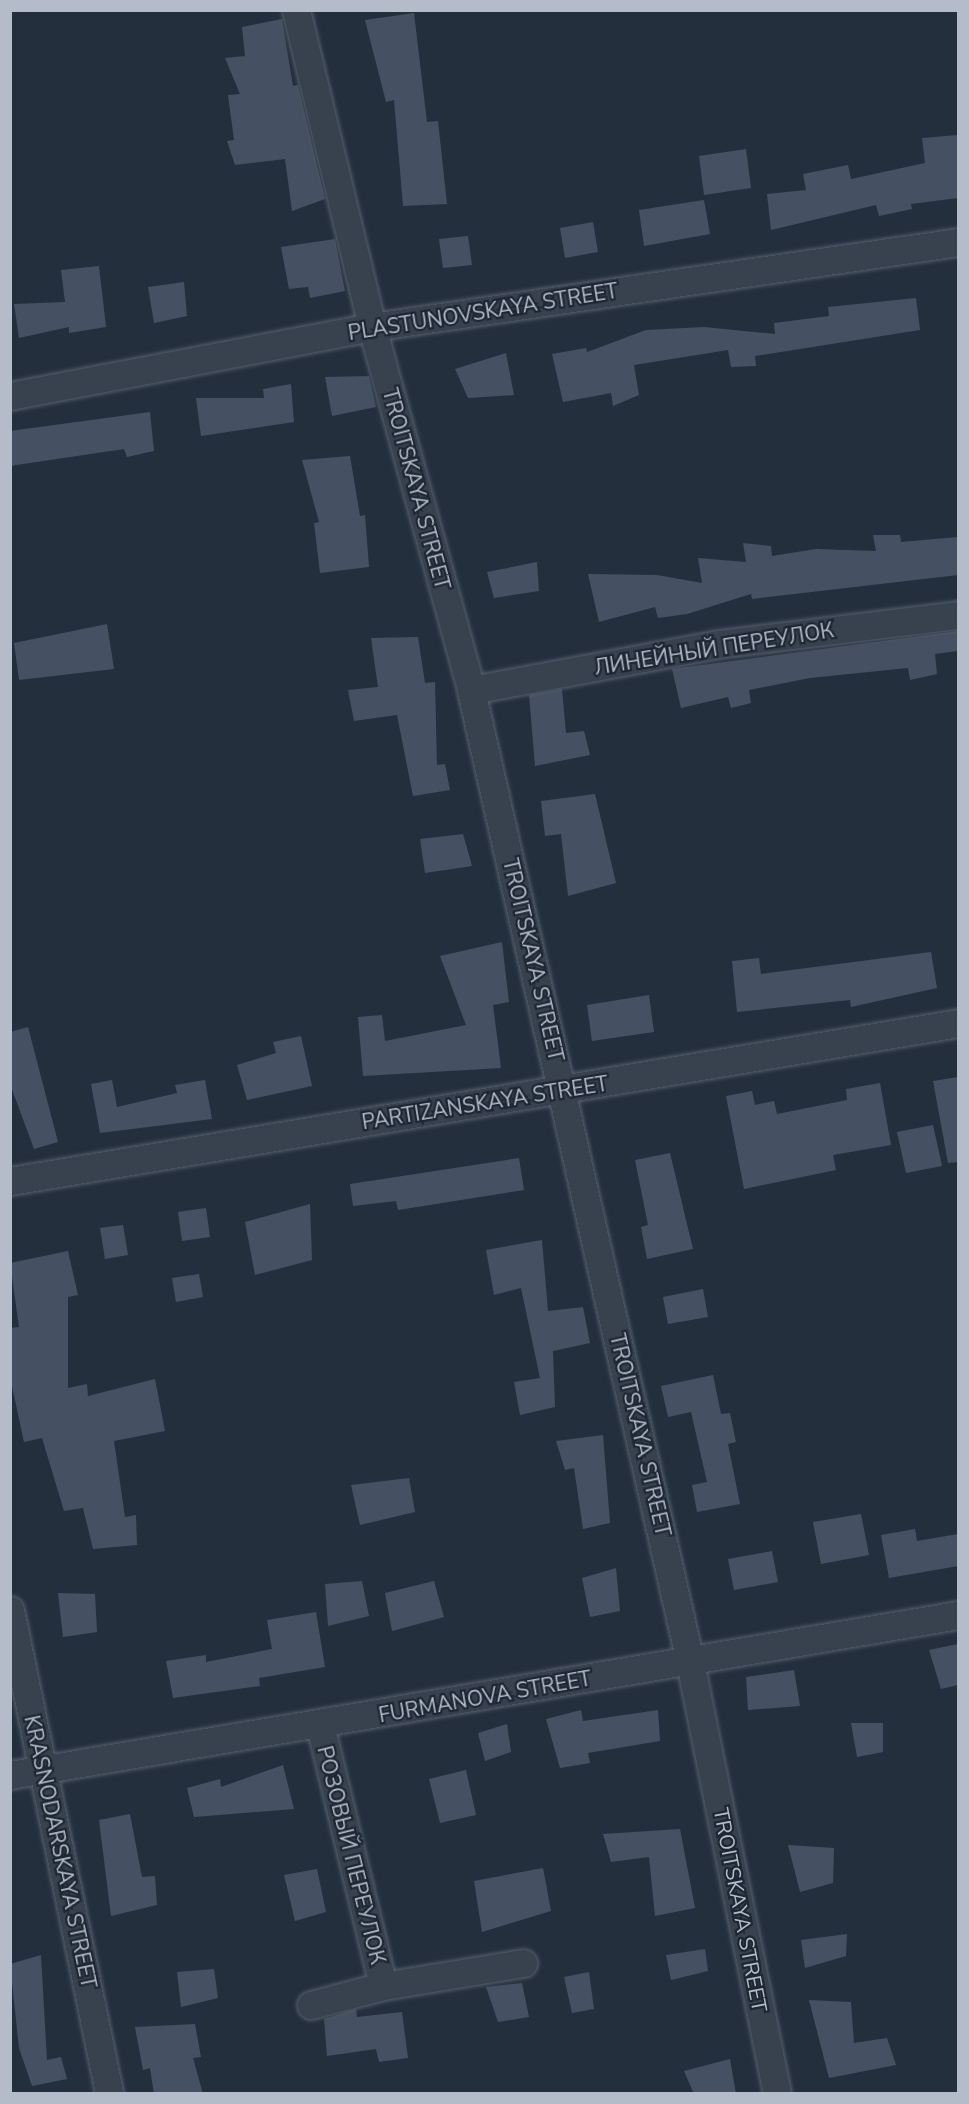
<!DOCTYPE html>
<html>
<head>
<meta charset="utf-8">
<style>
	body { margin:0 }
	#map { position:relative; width:969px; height:2104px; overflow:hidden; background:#242f3e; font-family:"Nunito Sans",sans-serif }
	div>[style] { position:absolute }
	.building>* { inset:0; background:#455162 }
	.roads { filter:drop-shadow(0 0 2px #565f6c) drop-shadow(0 0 2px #565f6c) }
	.minor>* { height:27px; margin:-13.5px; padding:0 13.5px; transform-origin:13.5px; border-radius:13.5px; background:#38414e }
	span { translate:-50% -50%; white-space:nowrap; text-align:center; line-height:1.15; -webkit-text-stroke:4.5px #1d2633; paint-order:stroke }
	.street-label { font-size:21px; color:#b4bcc9 }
	.frame { position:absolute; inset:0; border:12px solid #b4bcc9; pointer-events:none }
</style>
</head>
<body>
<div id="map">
	<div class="building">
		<div style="clip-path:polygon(414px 13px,427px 122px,438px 121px,447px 204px,403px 206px,394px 100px,386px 102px,365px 20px)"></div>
		<div style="clip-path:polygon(282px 19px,293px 86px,298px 85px,325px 199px,292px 211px,285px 159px,235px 165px,227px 141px,234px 140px,228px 95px,240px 94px,225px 58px,245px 56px,242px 27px)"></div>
		<div style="clip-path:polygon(958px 135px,958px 198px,911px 204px,912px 209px,879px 216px,876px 205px,771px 230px,767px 194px,806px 190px,803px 174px,848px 165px,851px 179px,925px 163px,922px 138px)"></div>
		<div style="clip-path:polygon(746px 149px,751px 188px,704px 195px,699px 156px)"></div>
		<div style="clip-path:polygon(704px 200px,710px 234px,644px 246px,639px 210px)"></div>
		<div style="clip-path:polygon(593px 222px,598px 252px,565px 258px,560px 228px)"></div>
		<div style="clip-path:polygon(468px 236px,472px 265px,443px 268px,439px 239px)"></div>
		<div style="clip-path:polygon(335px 239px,345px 291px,310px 298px,308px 287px,289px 289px,281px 247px)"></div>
		<div style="clip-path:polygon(99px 266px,106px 327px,69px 333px,69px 327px,19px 338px,14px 304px,65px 302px,61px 270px)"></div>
		<div style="clip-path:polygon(184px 282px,187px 316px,154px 323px,148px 287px)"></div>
		<div style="clip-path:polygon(916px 298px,920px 330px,755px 356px,756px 366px,731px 367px,728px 350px,634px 365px,639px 395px,613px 406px,611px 393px,563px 402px,552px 354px,586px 348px,587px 352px,646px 330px,704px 327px,775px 334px,774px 323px,829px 316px,828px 307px)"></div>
		<div style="clip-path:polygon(506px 353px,514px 395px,468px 398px,455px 369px)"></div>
		<div style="clip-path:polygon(369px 376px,376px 407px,332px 416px,325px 377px)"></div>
		<div style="clip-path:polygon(291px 384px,294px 422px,201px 436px,196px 398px,264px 398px,263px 389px)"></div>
		<div style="clip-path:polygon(150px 412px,154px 451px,127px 457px,124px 449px,10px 466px,10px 431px)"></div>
		<div style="clip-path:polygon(350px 456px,360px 516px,365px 515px,369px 567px,320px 573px,314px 523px,319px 522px,302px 460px)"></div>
		<div style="clip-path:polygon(873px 535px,900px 535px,901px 542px,958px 537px,958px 575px,752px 599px,751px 594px,687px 614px,658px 618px,655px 607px,599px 622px,588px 574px,657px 575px,702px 583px,698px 558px,746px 562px,743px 543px,771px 546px,772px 556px,816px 549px,876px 551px)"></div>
		<div style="clip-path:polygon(537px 562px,539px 591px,494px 598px,487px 572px)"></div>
		<div style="clip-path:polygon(107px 624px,114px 669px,19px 680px,14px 643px)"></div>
		<div style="clip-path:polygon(958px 631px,958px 651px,935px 654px,937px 674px,910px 680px,908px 668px,810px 678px,749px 690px,751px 703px,731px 708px,728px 697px,681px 708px,672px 669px)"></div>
		<div style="clip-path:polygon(418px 637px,425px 683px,435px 682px,437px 765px,445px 764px,450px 790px,413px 796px,397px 715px,354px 721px,348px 690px,378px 687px,371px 638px)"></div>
		<div style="clip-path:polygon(562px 689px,566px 733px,584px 731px,590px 755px,535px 766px,529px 695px)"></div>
		<div style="clip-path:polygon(595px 794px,616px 883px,568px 896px,561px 834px,545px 836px,541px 801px)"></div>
		<div style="clip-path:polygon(463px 834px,472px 866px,425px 873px,420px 839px)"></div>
		<div style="clip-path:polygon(502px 942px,509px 1002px,493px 1005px,501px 1068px,363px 1076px,358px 1017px,382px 1015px,385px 1041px,466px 1025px,440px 956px)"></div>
		<div style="clip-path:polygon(931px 952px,937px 988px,851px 1007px,850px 1000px,737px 1012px,732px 961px,759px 958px,761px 974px)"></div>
		<div style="clip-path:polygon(649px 995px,654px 1032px,592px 1041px,587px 1005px)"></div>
		<div style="clip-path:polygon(28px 1027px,58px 1142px,34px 1149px,10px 1084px,10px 1032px)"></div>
		<div style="clip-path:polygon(301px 1036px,312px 1086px,247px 1100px,237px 1065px,276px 1053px,273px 1042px)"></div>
		<div style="clip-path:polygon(958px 1077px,958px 1162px,948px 1163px,933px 1081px)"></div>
		<div style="clip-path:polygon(112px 1080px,117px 1107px,177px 1093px,175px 1085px,205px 1080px,212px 1119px,100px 1133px,91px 1084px)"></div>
		<div style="clip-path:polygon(880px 1083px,891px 1145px,833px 1155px,836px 1170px,744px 1189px,726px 1096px,752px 1091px,755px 1105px,774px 1101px,777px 1114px,847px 1100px,846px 1089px)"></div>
		<div style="clip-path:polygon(933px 1125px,942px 1166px,906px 1173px,897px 1132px)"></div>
		<div style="clip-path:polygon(670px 1153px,693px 1249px,647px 1259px,641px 1227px,648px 1225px,635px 1160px)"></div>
		<div style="clip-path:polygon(519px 1158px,524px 1190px,398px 1210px,396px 1201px,353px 1206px,350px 1184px)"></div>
		<div style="clip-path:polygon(310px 1204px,312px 1260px,255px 1275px,245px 1222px)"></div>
		<div style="clip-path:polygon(206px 1208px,210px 1237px,182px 1241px,178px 1212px)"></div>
		<div style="clip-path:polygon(123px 1225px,128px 1255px,105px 1259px,100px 1228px)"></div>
		<div style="clip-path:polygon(542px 1240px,548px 1311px,583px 1307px,590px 1343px,553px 1351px,555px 1407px,520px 1415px,514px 1382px,540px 1378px,521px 1288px,494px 1295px,486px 1250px)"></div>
		<div style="clip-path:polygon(68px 1251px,78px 1295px,68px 1297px,68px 1388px,87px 1384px,88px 1396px,155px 1379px,165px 1431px,114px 1441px,125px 1517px,136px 1515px,137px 1545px,93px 1549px,83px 1508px,64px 1511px,42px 1438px,24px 1442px,10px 1377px,10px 1328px,19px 1327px,10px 1263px)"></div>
		<div style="clip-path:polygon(199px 1274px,203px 1297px,176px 1302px,172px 1278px)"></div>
		<div style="clip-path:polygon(703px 1289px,708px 1317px,668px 1324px,663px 1297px)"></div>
		<div style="clip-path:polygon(713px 1375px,721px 1414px,730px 1413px,736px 1442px,728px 1444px,740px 1504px,697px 1512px,692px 1485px,707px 1482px,691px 1412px,668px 1417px,661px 1386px)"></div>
		<div style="clip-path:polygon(603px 1435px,610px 1523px,583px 1529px,574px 1468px,565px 1470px,556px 1441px)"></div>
		<div style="clip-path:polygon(409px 1478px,415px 1512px,360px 1525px,351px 1485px)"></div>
		<div style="clip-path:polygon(861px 1514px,869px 1555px,821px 1564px,813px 1522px)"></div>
		<div style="clip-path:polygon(915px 1529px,917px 1541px,958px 1534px,958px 1566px,889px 1578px,881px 1535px)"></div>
		<div style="clip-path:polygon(772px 1551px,778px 1582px,734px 1590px,728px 1559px)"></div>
		<div style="clip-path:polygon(616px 1568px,620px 1611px,590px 1617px,582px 1578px)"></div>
		<div style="clip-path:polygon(362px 1581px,369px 1616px,328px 1626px,325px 1584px)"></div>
		<div style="clip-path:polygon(434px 1581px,444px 1617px,392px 1631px,385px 1593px)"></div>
		<div style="clip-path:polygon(58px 1593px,95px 1594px,97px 1632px,63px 1637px)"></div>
		<div style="clip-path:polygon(316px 1612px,325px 1667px,259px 1678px,260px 1686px,173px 1698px,166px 1661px,206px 1655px,206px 1662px,272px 1649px,267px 1620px)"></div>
		<div style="clip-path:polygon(958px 1644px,958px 1685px,941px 1689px,929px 1650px)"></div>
		<div style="clip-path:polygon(794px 1670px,800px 1706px,748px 1710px,746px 1677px)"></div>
		<div style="clip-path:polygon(581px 1710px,583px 1721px,658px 1710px,660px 1741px,588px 1753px,590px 1763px,560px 1768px,546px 1719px)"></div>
		<div style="clip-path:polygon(851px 1723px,883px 1723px,883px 1752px,857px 1757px)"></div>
		<div style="clip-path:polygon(507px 1724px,511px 1752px,485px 1761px,478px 1733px)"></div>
		<div style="clip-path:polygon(283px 1765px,294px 1809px,194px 1817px,187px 1788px,220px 1779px,221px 1787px)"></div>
		<div style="clip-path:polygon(466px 1770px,476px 1815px,440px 1823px,429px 1779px)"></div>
		<div style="clip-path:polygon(130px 1814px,142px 1877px,155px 1876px,157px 1905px,111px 1916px,99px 1820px)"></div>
		<div style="clip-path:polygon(680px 1829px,695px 1908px,655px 1916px,649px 1857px,611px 1862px,603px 1834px)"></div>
		<div style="clip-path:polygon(788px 1845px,834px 1848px,833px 1883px,800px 1892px)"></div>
		<div style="clip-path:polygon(543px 1868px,551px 1911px,482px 1932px,474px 1881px)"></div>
		<div style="clip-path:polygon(317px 1869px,326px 1912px,295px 1921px,284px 1875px)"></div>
		<div style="clip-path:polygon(847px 1934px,846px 1956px,805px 1968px,801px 1940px)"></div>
		<div style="clip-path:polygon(705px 1949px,708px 1971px,671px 1980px,666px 1955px)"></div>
		<div style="clip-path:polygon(41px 1955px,47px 2060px,61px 2057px,67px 2079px,32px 2086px,19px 2048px,10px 1964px)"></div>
		<div style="clip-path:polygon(214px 1969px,218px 1998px,181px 2007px,177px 1972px)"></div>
		<div style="clip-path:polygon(589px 1972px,594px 2009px,572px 2013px,564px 1977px)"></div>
		<div style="clip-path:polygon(522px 1983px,529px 2017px,498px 2022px,486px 1987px)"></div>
		<div style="clip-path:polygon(809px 2000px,851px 2002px,854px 2043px,887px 2038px,896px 2065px,829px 2078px)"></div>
		<div style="clip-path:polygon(356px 2009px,357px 2017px,402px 2012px,408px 2058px,379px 2062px,376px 2049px,327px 2056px,324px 2019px)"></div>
		<div style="clip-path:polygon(195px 2024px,201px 2057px,193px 2058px,203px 2094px,154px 2094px,150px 2068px,143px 2070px,135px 2027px)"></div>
		<div style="clip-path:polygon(730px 2059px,736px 2094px,694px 2094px,684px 2071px)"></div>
	</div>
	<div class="roads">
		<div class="minor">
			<div style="left:296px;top:10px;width:326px;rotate:76.5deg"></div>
			<div style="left:372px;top:327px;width:376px;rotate:74.7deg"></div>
			<div style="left:471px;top:690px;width:996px;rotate:77.3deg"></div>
			<div style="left:690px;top:1662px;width:441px;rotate:78.6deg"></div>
			<div style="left:10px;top:396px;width:369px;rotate:-10.8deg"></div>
			<div style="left:372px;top:327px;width:592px;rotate:-8.25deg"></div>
			<div style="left:471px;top:690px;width:251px;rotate:-10.5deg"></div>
			<div style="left:718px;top:644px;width:242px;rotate:-6.9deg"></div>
			<div style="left:10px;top:1181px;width:961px;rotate:-9.46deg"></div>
			<div style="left:10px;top:1610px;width:494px;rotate:78.4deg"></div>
			<div style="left:320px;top:1725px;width:268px;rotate:76.4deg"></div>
			<div style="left:383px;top:1986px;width:142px;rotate:-9.3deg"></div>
			<div style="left:10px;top:1775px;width:961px;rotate:-9.58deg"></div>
			<div style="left:311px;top:2005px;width:74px;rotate:-14.8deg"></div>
		</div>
	</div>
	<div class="street-label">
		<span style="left:483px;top:312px;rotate:-9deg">PLASTUNOVSKAYA STREET</span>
		<span style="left:416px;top:489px;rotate:75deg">TROITSKAYA STREET</span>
		<span style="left:714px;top:649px;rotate:-9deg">ЛИНЕЙНЫЙ ПЕРЕУЛОК</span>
		<span style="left:533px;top:960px;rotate:77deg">TROITSKAYA STREET</span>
		<span style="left:485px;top:1103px;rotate:-9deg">PARTIZANSKAYA STREET</span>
		<span style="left:640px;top:1435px;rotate:77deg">TROITSKAYA STREET</span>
		<span style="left:485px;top:1697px;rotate:-10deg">FURMANOVA STREET</span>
		<span style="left:60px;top:1852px;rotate:78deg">KRASNODARSKAYA STREET</span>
		<span style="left:351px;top:1855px;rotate:76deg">РОЗОВЫЙ ПЕРЕУЛОК</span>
		<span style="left:740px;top:1910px;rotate:79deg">TROITSKAYA STREET</span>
	</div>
	<div class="frame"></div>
</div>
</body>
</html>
